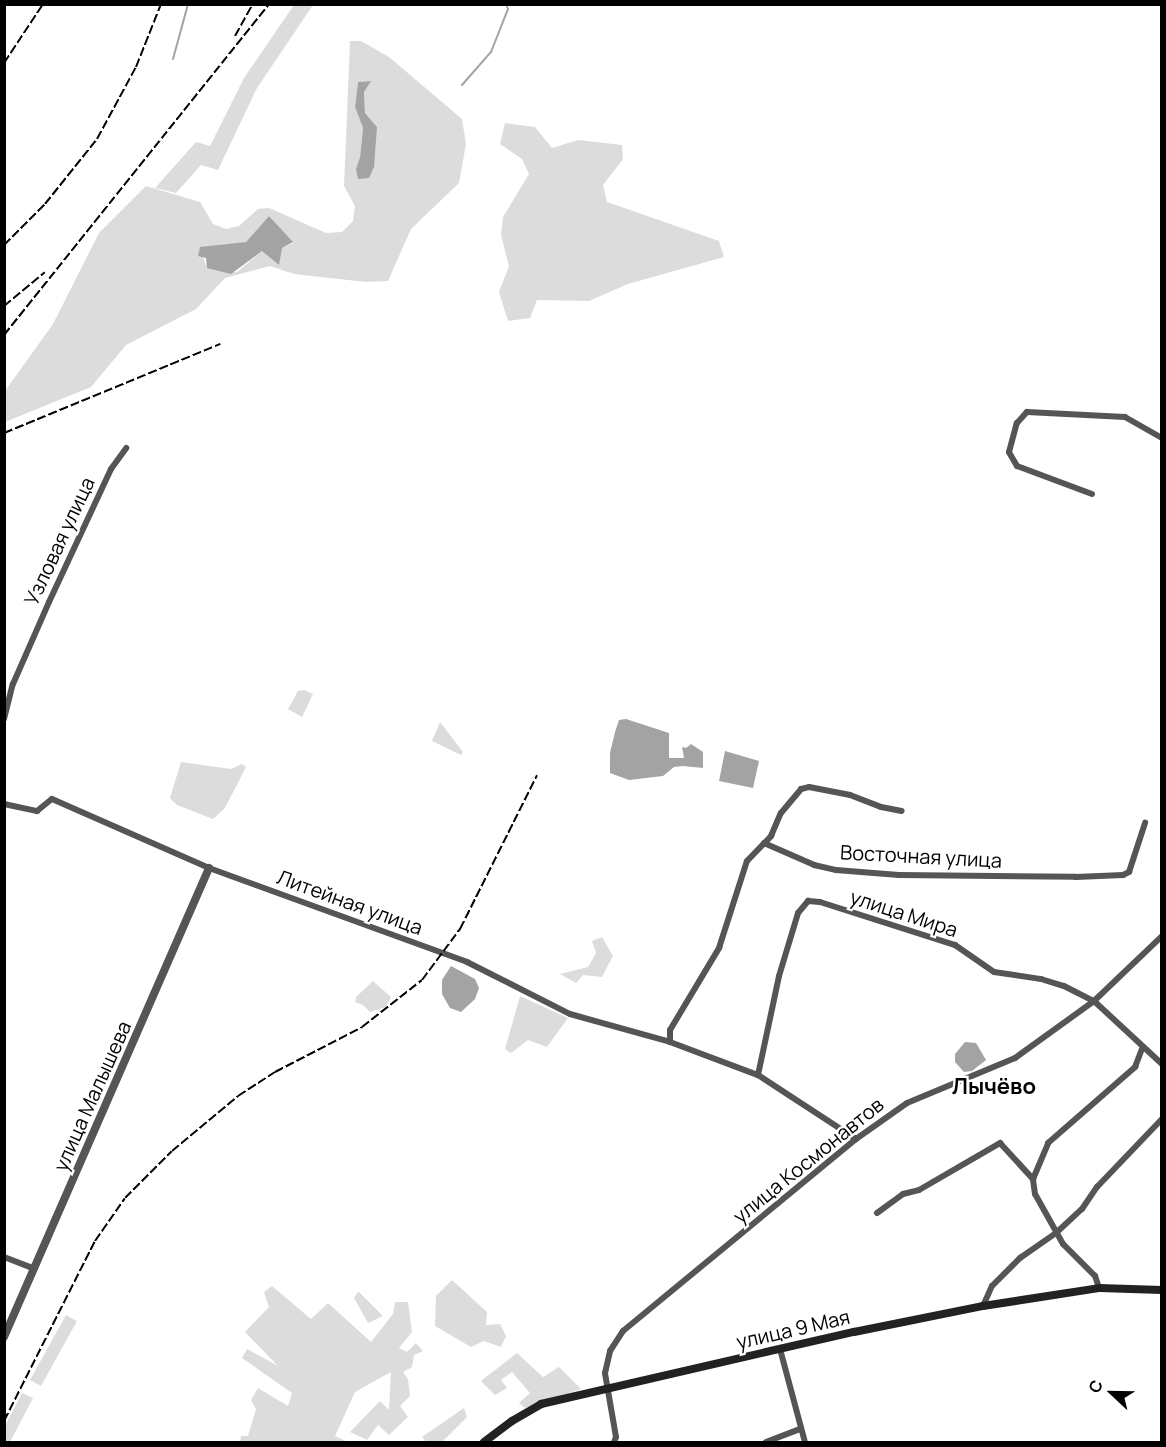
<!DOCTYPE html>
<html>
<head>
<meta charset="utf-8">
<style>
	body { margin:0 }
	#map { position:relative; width:1166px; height:1447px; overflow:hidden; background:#fff; font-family:Manrope,sans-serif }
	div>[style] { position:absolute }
	.green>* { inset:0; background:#dcdcdc }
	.water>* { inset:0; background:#a3a3a3 }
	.stream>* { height:2px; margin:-1px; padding:0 1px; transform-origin:1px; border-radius:1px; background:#a3a3a3 }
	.minor>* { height:6px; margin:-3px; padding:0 3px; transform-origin:3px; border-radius:3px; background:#555 }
	.tertiary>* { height:8px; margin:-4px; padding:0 4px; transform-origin:4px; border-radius:4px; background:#555 }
	.secondary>* { height:8px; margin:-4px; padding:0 4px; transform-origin:4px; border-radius:4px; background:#222 }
	.rail>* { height:2px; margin-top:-1px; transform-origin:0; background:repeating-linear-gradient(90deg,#000 0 9px,transparent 0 12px) }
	span { translate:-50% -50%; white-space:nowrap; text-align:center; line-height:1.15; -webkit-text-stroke:4.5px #fff; paint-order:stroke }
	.street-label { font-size:20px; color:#000 }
	.quarter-label { font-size:22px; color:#000; font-weight:700 }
	.frame { position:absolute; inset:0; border:6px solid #000; pointer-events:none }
	.north { position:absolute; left:1082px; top:1363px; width:60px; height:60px; -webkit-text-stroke:4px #fff; paint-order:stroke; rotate:292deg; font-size:16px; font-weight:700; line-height:24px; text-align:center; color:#000 }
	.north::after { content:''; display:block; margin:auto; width:21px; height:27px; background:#000; clip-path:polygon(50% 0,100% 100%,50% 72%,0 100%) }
</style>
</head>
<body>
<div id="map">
	<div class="green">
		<div style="clip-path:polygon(294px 5px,313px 5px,257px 88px,218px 170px,201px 165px,176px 193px,155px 188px,196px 142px,210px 146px,244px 78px)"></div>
		<div style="clip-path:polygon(evenodd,350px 41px,361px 41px,389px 57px,462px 119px,466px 144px,459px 183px,411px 229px,388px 281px,366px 282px,294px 274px,270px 266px,225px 278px,196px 309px,126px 345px,91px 387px,5px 422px,5px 391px,53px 324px,99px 233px,146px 186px,200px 202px,213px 224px,226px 229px,239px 226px,258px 209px,269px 208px,326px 233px,342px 232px,353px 221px,355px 206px,344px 186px,350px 41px,370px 81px,364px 92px,365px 113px,377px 127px,356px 169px,360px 157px,363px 128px,355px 107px,358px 82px,370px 81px,350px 41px,269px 216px,293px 243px,282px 248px,262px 251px,237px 272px,207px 268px,200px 248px,246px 242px,269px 216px)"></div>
		<div style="clip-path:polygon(505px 123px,535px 127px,552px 148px,578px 140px,622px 145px,623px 159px,603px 185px,607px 202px,719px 241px,724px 257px,628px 284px,589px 301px,537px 300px,530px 318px,508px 321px,499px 292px,509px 266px,501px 235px,503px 217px,529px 174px,522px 159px,500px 144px)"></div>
		<div style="clip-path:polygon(304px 690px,313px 694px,302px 717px,288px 709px,298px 691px)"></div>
		<div style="clip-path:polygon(440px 722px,463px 752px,461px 755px,432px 741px)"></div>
		<div style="clip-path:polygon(181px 762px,231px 769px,242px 764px,246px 767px,225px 808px,213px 819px,177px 805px,170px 798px)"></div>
		<div style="clip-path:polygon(602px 937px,613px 956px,602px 977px,583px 975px,576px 983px,560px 974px,588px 967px,596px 953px,592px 941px)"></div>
		<div style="clip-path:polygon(373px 981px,391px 997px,386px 1007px,370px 1012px,363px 1005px,355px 1002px,356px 997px)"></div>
		<div style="clip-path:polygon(520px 996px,568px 1018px,547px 1047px,528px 1040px,511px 1053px,505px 1049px)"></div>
		<div style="clip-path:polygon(452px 1280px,487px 1312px,486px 1325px,500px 1324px,506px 1336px,501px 1347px,484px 1341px,471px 1347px,435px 1326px,436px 1296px)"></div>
		<div style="clip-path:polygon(272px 1286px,311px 1319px,328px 1303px,371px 1342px,393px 1314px,395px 1302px,408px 1302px,412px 1332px,399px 1348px,407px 1352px,416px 1343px,423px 1351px,414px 1355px,412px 1367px,403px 1372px,408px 1379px,410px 1396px,400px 1406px,408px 1417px,389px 1435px,378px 1425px,367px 1440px,350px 1432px,380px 1401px,389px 1410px,391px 1372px,355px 1392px,335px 1436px,348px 1442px,240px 1442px,241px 1436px,248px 1436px,256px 1409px,251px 1400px,258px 1388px,288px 1406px,292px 1393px,242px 1358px,247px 1349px,278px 1366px,245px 1332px,269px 1307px,264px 1292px)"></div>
		<div style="clip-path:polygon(358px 1292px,359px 1292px,383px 1316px,368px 1323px,354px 1298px)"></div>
		<div style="clip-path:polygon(66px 1315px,77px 1321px,41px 1386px,30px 1380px)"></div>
		<div style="clip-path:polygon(517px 1353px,543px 1377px,559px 1367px,581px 1389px,525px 1408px,519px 1403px,530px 1393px,512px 1372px,501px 1380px,507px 1388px,495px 1395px,481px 1381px)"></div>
		<div style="clip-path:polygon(22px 1393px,33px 1398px,10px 1442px,5px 1442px,5px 1426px)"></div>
		<div style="clip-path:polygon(464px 1408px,467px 1417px,442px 1442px,426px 1442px,422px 1437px)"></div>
	</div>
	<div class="water">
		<div style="clip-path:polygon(371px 81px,364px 92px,365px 113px,377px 127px,374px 167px,369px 178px,358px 179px,356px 169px,360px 157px,363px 128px,355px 107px,358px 82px)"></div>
		<div style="clip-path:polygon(269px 216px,293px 242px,282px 248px,279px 265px,262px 251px,231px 274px,207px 268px,206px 258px,198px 256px,200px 247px,246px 242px)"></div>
		<div style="clip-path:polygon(626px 719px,669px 733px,669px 758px,684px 758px,682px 747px,686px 748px,691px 744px,703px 752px,703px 768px,683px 766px,674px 767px,663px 776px,629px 780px,610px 773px,610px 753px,615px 732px,619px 720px)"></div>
		<div style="clip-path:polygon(725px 751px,759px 761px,753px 788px,719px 781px)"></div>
		<div style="clip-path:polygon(451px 966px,475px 979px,479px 988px,475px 999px,461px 1012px,450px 1008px,442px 994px,442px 980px)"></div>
		<div style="clip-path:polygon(965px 1042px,976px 1043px,986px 1060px,972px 1071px,964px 1072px,955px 1062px,955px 1054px)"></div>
	</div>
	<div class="stream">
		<div style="left:173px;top:59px;width:57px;rotate:-74.7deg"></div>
		<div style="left:462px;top:85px;width:44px;rotate:-48.7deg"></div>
		<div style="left:491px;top:52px;width:46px;rotate:-68.4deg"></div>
		<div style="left:508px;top:9px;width:5px;rotate:-112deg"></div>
	</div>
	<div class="minor">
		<div style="left:1092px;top:494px;width:80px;rotate:-159.5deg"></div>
		<div style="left:1017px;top:466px;width:16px;rotate:-120deg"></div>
		<div style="left:1009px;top:452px;width:30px;rotate:-75deg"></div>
		<div style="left:1017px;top:423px;width:15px;rotate:-48deg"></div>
		<div style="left:1027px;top:412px;width:98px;rotate:2.9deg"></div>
		<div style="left:1125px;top:417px;width:43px;rotate:29.6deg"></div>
		<div style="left:4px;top:719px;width:36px;rotate:-76deg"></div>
		<div style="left:13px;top:684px;width:90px;rotate:-66.3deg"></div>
		<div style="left:49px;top:602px;width:147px;rotate:-65deg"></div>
		<div style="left:111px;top:469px;width:26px;rotate:-54deg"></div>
		<div style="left:4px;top:804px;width:34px;rotate:12deg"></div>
		<div style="left:37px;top:811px;width:19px;rotate:-39deg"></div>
		<div style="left:52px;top:799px;width:171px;rotate:23.7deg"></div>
		<div style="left:209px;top:868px;width:275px;rotate:20deg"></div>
		<div style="left:467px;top:962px;width:115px;rotate:26.8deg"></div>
		<div style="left:570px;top:1014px;width:104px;rotate:15.6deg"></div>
		<div style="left:670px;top:1042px;width:94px;rotate:20.6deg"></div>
		<div style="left:758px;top:1075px;width:117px;rotate:33.1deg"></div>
		<div style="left:764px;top:843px;width:55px;rotate:23.7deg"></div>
		<div style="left:814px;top:865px;width:23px;rotate:13deg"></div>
		<div style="left:836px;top:870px;width:63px;rotate:4.5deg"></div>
		<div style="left:899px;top:875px;width:177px;rotate:0.6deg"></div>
		<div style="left:1076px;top:877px;width:47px;rotate:-2.4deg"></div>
		<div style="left:1123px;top:875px;width:7px;rotate:-27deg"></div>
		<div style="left:1129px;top:872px;width:52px;rotate:-71.9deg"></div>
		<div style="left:670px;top:1042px;width:12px;rotate:-90deg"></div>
		<div style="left:670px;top:1030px;width:96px;rotate:-59.1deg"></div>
		<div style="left:719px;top:948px;width:91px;rotate:-72.2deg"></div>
		<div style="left:747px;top:861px;width:35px;rotate:-46deg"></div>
		<div style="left:771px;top:836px;width:25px;rotate:-67deg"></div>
		<div style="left:781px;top:813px;width:31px;rotate:-50deg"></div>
		<div style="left:801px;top:789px;width:8px;rotate:-14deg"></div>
		<div style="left:809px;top:787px;width:42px;rotate:11deg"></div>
		<div style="left:850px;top:795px;width:33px;rotate:21deg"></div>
		<div style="left:881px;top:807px;width:21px;rotate:11deg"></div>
		<div style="left:758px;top:1075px;width:101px;rotate:-78deg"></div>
		<div style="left:779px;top:976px;width:66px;rotate:-73.2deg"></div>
		<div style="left:798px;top:913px;width:16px;rotate:-50deg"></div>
		<div style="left:808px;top:901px;width:12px;rotate:5deg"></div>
		<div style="left:820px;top:902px;width:142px;rotate:17.7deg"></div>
		<div style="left:955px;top:945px;width:47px;rotate:34.7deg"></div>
		<div style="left:994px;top:972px;width:48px;rotate:8.5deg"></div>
		<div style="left:1041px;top:979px;width:24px;rotate:17deg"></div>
		<div style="left:1064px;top:986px;width:34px;rotate:27deg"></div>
		<div style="left:1094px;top:1001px;width:93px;rotate:42.8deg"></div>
		<div style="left:877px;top:1213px;width:32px;rotate:-36deg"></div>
		<div style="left:903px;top:1194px;width:16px;rotate:-14deg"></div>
		<div style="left:919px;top:1190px;width:94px;rotate:-30.1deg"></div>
		<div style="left:1000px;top:1143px;width:49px;rotate:47.5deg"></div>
		<div style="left:4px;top:1257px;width:33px;rotate:21deg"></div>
		<div style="left:1099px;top:1288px;width:13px;rotate:-108deg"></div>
		<div style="left:1095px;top:1276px;width:45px;rotate:-135deg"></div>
		<div style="left:1063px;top:1244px;width:57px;rotate:-119.2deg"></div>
		<div style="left:1035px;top:1194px;width:15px;rotate:-98deg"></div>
		<div style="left:1033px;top:1179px;width:39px;rotate:-67deg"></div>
		<div style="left:1048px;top:1143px;width:116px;rotate:-41.1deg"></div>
		<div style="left:1135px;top:1067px;width:22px;rotate:-69deg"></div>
		<div style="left:983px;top:1306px;width:22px;rotate:-66deg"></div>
		<div style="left:992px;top:1286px;width:40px;rotate:-45deg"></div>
		<div style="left:1020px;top:1258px;width:44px;rotate:-34.8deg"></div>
		<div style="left:1056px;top:1233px;width:35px;rotate:-43deg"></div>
		<div style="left:1082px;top:1209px;width:27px;rotate:-56deg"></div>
		<div style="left:1097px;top:1187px;width:94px;rotate:-46.3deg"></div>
		<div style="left:780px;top:1349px;width:96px;rotate:75deg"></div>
		<div style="left:614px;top:1442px;width:5px;rotate:-68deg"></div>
		<div style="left:616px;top:1437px;width:65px;rotate:-99.8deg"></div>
		<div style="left:605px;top:1373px;width:23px;rotate:-77deg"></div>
		<div style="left:610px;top:1351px;width:24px;rotate:-57deg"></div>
		<div style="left:623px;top:1331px;width:302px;rotate:-39.5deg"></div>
		<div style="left:856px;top:1139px;width:62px;rotate:-35.2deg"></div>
		<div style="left:907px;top:1103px;width:117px;rotate:-22.6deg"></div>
		<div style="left:1015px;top:1058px;width:97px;rotate:-35.8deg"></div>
		<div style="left:1094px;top:1001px;width:94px;rotate:-43.7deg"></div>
		<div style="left:766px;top:1442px;width:36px;rotate:-21deg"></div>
	</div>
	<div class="tertiary">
		<div style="left:4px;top:1337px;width:512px;rotate:-66.39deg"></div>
	</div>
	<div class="secondary">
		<div style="left:484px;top:1442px;width:35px;rotate:-37deg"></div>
		<div style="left:512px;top:1421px;width:34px;rotate:-30deg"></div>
		<div style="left:541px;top:1404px;width:321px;rotate:-13deg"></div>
		<div style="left:854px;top:1332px;width:132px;rotate:-11.4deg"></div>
		<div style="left:983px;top:1306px;width:117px;rotate:-8.8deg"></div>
		<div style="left:1099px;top:1288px;width:63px;rotate:1.8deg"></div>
	</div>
	<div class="rail">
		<div style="left:235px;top:36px;width:37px;rotate:-61deg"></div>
		<div style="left:4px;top:63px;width:71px;rotate:-56.5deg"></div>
		<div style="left:4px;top:245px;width:58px;rotate:-45deg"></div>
		<div style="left:45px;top:204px;width:83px;rotate:-51.3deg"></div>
		<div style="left:97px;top:139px;width:82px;rotate:-61.6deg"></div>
		<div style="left:136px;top:67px;width:68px;rotate:-68.4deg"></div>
		<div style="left:4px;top:306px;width:53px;rotate:-39.7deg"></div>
		<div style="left:4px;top:335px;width:424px;rotate:-51.3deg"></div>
		<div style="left:4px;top:433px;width:234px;rotate:-22.4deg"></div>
		<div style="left:4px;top:1421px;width:202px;rotate:-63.2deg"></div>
		<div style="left:95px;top:1241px;width:52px;rotate:-55.1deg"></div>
		<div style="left:125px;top:1198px;width:66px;rotate:-45deg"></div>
		<div style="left:172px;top:1151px;width:86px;rotate:-39.8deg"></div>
		<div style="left:238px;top:1096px;width:44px;rotate:-33deg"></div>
		<div style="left:275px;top:1072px;width:98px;rotate:-27.3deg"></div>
		<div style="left:362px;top:1027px;width:76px;rotate:-38.1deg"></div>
		<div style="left:422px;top:980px;width:64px;rotate:-53.3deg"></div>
		<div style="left:460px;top:929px;width:172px;rotate:-63.4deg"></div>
	</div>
	<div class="street-label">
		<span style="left:59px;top:541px;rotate:-65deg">Узловая улица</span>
		<span style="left:921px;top:856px;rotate:3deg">Восточная улица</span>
		<span style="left:350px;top:902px;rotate:20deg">Литейная улица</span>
		<span style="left:904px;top:913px;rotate:18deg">улица Мира</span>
		<span style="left:92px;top:1096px;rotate:-66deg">улица Малышева</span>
		<span style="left:808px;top:1160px;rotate:-39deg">улица Космонавтов</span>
		<span style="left:793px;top:1329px;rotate:-13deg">улица 9 Мая</span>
	</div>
	<div class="quarter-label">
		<span style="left:994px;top:1087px">Лычёво</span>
	</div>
	<div class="frame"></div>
	<div class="north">С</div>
</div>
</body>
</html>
